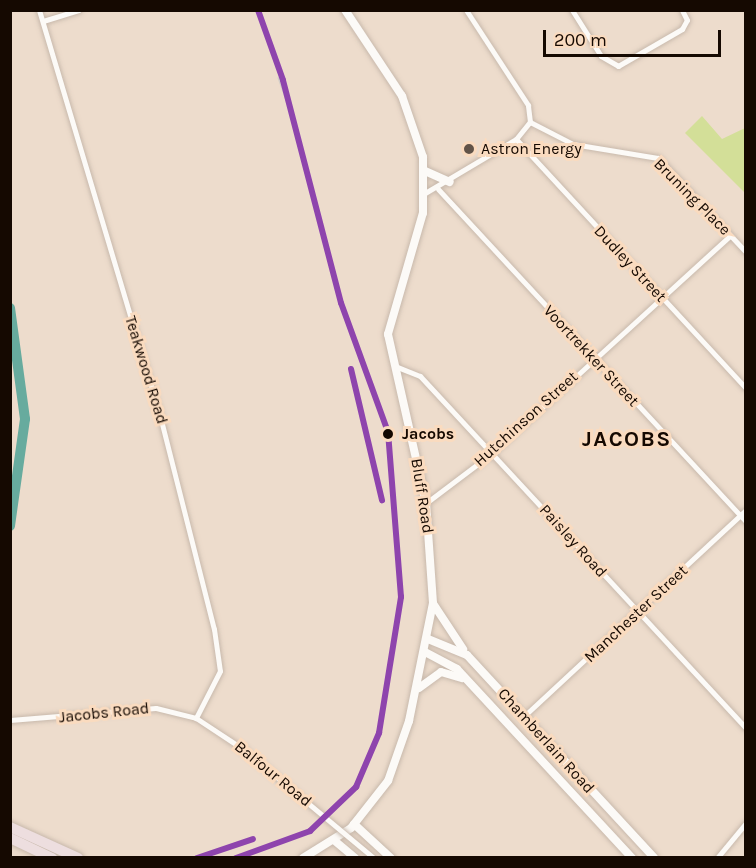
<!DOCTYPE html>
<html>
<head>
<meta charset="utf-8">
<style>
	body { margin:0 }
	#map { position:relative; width:756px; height:868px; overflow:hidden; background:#eddccc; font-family:Karla,sans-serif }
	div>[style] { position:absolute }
	.green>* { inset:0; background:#d3df98 }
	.river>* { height:10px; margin:-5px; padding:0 5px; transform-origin:5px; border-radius:5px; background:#67ab9e }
	.roads { filter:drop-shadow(0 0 2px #c8b9ac) drop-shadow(0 0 2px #c8b9ac) }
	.street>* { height:5px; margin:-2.5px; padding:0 2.5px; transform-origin:2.5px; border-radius:2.5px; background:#fcfaf7 }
	.secondary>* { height:8px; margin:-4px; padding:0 4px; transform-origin:4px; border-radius:4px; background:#fcfaf7 }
	.highway>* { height:10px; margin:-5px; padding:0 5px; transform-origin:5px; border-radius:5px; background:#eddedf }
	.rail>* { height:1.5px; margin:-0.75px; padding:0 0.75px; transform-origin:0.75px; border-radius:0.75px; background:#d2cdc8 }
	.bridges { filter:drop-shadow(0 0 2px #c8b9ac) drop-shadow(0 0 2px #c8b9ac) }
	.street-bridge>* { height:5px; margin:-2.5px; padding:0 2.5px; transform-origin:2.5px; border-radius:2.5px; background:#fcfaf7 }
	.rail-1>* { height:6px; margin:-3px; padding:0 3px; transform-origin:3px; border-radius:3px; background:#8e44ad }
	.dots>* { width:16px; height:16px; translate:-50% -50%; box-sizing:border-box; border:3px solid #fadbbf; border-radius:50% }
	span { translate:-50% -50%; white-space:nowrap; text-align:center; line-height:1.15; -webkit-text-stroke:6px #fadbbf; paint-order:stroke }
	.poi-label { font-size:16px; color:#150901 }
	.left { translate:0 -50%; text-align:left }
	.street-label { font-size:16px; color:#150901 }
	.stop-label { font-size:16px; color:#150901; font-weight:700 }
	.district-label { font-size:22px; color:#150901; font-weight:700; letter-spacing:1.5px }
	.frame { position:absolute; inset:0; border:12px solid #150901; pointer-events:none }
	.scale { position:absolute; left:543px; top:30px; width:178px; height:27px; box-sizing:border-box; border:3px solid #150901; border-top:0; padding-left:8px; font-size:18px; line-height:21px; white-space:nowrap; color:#150901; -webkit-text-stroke:4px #fadbbf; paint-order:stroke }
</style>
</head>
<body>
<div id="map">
	<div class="green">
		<div style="clip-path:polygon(702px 116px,722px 139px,745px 128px,745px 193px,685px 133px)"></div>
	</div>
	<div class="river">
		<div style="left:10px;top:308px;width:112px;rotate:82.3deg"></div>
		<div style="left:25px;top:419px;width:108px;rotate:98deg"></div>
	</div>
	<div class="roads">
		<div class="street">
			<div style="left:39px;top:10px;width:415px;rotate:73.4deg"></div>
			<div style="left:158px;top:408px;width:228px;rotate:75.8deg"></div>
			<div style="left:214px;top:629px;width:42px;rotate:81.9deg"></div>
			<div style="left:220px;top:671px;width:53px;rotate:117.1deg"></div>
			<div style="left:572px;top:10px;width:54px;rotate:57.8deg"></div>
			<div style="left:601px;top:56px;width:20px;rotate:30deg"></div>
			<div style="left:618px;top:66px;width:74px;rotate:-30deg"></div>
			<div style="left:682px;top:29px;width:10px;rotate:-61deg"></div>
			<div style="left:687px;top:20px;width:11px;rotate:-117deg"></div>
			<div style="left:43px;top:21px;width:37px;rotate:-17deg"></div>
			<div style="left:530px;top:122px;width:48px;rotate:27.1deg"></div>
			<div style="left:573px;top:144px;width:86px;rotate:9.4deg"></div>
			<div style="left:658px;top:158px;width:129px;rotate:46.9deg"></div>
			<div style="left:516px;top:139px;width:339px;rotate:47.3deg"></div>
			<div style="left:438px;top:189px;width:454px;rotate:47.2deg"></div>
			<div style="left:425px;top:193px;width:106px;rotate:-30.7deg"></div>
			<div style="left:516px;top:139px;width:22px;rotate:-51deg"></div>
			<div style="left:530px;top:122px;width:17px;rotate:-97deg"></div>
			<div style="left:528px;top:105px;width:113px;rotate:-123.1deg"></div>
			<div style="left:395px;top:366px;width:27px;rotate:22deg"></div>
			<div style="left:420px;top:376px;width:480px;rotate:47.2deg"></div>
			<div style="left:426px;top:503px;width:83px;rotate:-37.1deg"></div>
			<div style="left:492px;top:453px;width:322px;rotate:-42.4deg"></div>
			<div style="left:523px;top:717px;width:304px;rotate:-42.9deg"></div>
			<div style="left:10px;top:720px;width:146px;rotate:-4.7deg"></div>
			<div style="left:156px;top:708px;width:41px;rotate:14deg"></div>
			<div style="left:196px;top:718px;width:56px;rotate:33.4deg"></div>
			<div style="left:717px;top:858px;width:45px;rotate:-50.4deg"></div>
		</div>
		<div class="secondary">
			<div style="left:425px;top:171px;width:27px;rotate:24deg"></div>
			<div style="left:434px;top:605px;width:53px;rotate:56.6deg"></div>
			<div style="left:428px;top:639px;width:42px;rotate:22.3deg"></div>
			<div style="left:467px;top:655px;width:276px;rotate:47.3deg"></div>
			<div style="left:425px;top:652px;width:36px;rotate:28deg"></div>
			<div style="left:457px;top:669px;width:258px;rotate:47.2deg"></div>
			<div style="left:419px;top:688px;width:27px;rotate:-36deg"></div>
			<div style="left:441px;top:672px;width:22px;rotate:16deg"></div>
			<div style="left:354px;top:824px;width:50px;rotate:42.6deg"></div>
			<div style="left:335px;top:841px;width:26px;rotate:40deg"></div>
			<div style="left:303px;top:858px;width:57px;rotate:-32deg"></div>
			<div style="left:351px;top:828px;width:60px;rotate:-51.8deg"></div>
			<div style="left:388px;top:781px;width:64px;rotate:-70.7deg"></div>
			<div style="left:409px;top:721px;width:120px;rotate:-78.5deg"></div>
			<div style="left:433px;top:603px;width:100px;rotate:-94deg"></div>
			<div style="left:426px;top:503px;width:173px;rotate:-102.7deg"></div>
			<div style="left:388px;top:334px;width:126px;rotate:-73.9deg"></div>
			<div style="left:423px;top:213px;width:56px;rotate:-90deg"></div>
			<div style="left:423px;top:157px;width:65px;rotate:-109deg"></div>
			<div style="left:402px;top:96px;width:103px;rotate:-123.5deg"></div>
		</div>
		<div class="highway">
			<div style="left:10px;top:827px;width:75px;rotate:24.5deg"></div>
			<div style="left:10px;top:838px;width:47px;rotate:25.5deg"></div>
		</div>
	</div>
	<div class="rail">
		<div style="left:279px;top:78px;width:45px;rotate:70.3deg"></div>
	</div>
	<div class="bridges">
		<div class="street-bridge">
			<div style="left:243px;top:749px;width:170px;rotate:39.8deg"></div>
		</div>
	</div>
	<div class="rail-1">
		<div style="left:351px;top:369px;width:135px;rotate:76.7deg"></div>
		<div style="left:197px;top:858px;width:59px;rotate:-18.7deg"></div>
		<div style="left:236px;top:858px;width:79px;rotate:-20deg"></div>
		<div style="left:310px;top:831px;width:64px;rotate:-43.7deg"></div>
		<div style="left:356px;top:787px;width:59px;rotate:-66.9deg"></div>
		<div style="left:379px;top:733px;width:138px;rotate:-80.8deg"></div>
		<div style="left:401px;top:597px;width:166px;rotate:-94.5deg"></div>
		<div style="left:388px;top:432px;width:137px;rotate:-110deg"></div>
		<div style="left:341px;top:303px;width:230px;rotate:-104.6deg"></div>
		<div style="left:283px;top:80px;width:74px;rotate:-109.7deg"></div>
	</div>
	<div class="dots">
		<div style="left:469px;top:149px;background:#615348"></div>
		<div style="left:388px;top:434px;background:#150901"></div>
	</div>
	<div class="poi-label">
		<span class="left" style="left:481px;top:149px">Astron Energy</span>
	</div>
	<div class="street-label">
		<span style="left:692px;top:197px;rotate:45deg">Bruning Place</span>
		<span style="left:630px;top:264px;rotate:47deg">Dudley Street</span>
		<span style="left:591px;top:356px;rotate:47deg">Voortrekker Street</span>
		<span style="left:146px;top:370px;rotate:73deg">Teakwood Road</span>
		<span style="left:526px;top:419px;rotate:-42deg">Hutchinson Street</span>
		<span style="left:422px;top:496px;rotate:81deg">Bluff Road</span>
		<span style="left:573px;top:541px;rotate:48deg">Paisley Road</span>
		<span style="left:636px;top:614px;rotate:-43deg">Manchester Street</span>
		<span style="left:104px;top:713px;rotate:-6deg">Jacobs Road</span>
		<span style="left:546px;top:741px;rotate:48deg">Chamberlain Road</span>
		<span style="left:273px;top:774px;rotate:39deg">Balfour Road</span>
	</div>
	<div class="stop-label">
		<span class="left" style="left:402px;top:434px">Jacobs</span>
	</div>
	<div class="district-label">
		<span style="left:627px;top:440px">JACOBS</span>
	</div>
	<div class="frame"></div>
	<div class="scale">200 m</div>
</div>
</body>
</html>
